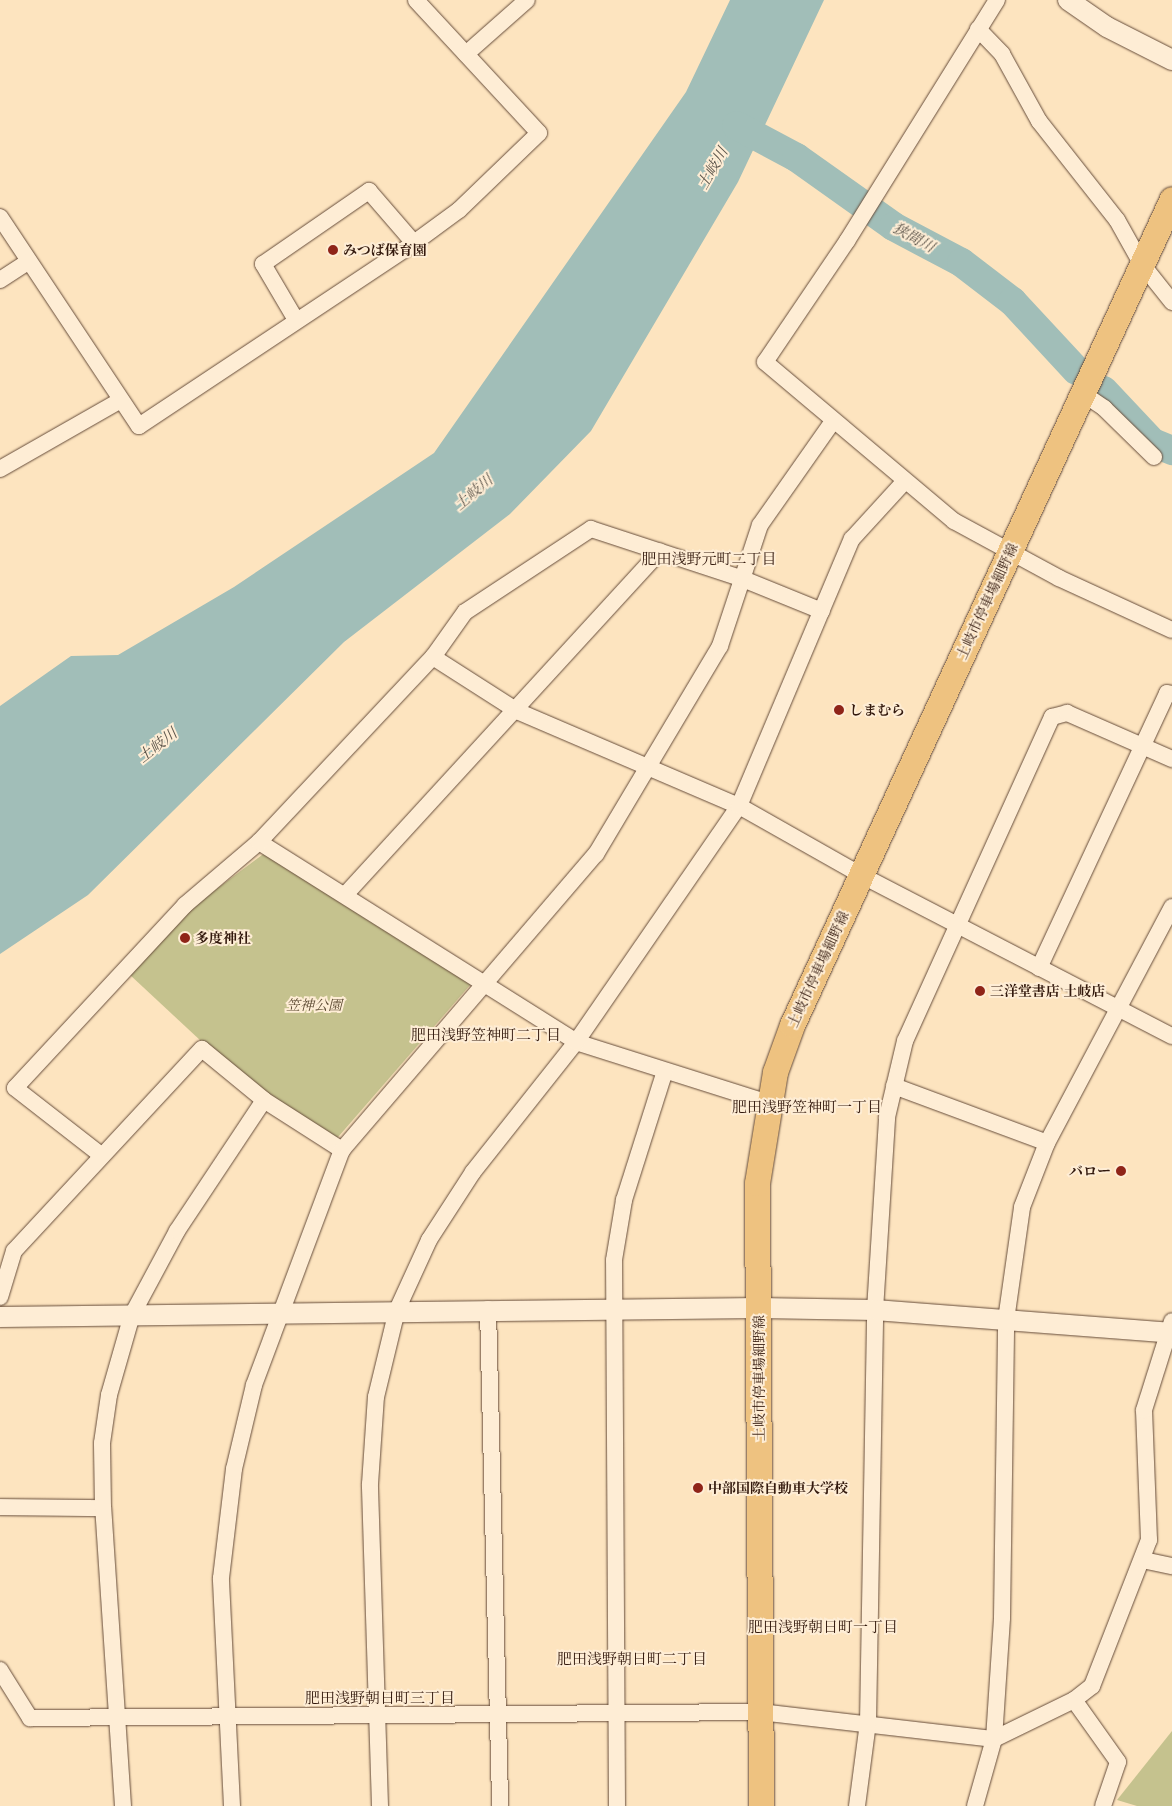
<!DOCTYPE html>
<html>
<head>
<meta charset="utf-8">
<style>
	body { margin:0 }
	#map { position:relative; width:1172px; height:1806px; overflow:hidden; background:#fde4bf; font-family:"Libre Caslon Text","Noto Serif JP",serif }
	div>[style] { position:absolute }
	.green>* { inset:0; background:#c5c28e }
	.water>* { inset:0; background:#a1beb8 }
	.river>* { height:29px; margin:-14.5px; padding:0 14.5px; transform-origin:14.5px; border-radius:14.5px; background:#a1beb8 }
	.roads { filter:drop-shadow(0 0 1px #664c3a) drop-shadow(0 0 1px #664c3a) }
	.minor>* { height:16px; margin:-8px; padding:0 8px; transform-origin:8px; border-radius:8px; background:#feedd5 }
	.tertiary>* { height:20px; margin:-10px; padding:0 10px; transform-origin:10px; border-radius:10px; background:#feedd5 }
	.primary>* { height:25px; margin:-12.5px; padding:0 12.5px; transform-origin:12.5px; border-radius:12.5px; background:#eec280 }
	.dots>* { width:14px; height:14px; translate:-50% -50%; box-sizing:border-box; border:2px solid #feedd5; border-radius:50% }
	span { translate:-50% -50%; white-space:nowrap; text-align:center; line-height:1.15; -webkit-text-stroke:4px #feedd5; paint-order:stroke }
	.poi-label { font-size:14px; color:#33190d; font-weight:700 }
	.left { translate:0 -50%; text-align:left }
	.right { translate:-100% -50%; text-align:right }
	.street-label { font-size:14px; color:#33190d }
	.park-label { font-size:14px; color:#5f4c34; font-style:italic }
	.water-label { font-size:15px; color:#5a5349; font-style:italic }
	.neighbourhood-label { font-size:15px; color:#33190d }
</style>
</head>
<body>
<div id="map">
	<div class="green">
		<div style="clip-path:polygon(266px 852px,471px 984px,332px 1144px,245px 1082px,129px 974px,191px 908px)"></div>
		<div style="clip-path:polygon(1172px 1731px,1172px 1806px,1137px 1806px,1117px 1800px)"></div>
	</div>
	<div class="water">
		<div style="clip-path:polygon(730px 0,824px 0,738px 182px,591px 431px,510px 514px,344px 642px,88px 895px,0 954px,0 706px,71px 656px,118px 655px,234px 587px,434px 453px,686px 92px)"></div>
	</div>
	<div class="river">
		<div style="left:736px;top:125px;width:68px;rotate:28.1deg"></div>
		<div style="left:796px;top:157px;width:119px;rotate:35.4deg"></div>
		<div style="left:893px;top:226px;width:77px;rotate:27.9deg"></div>
		<div style="left:961px;top:262px;width:64px;rotate:37.4deg"></div>
		<div style="left:1012px;top:301px;width:94px;rotate:47.2deg"></div>
		<div style="left:1103px;top:390px;width:71px;rotate:46.7deg"></div>
		<div style="left:1152px;top:442px;width:22px;rotate:22deg"></div>
	</div>
	<div class="roads">
		<div class="minor">
			<div style="left:997px;top:0;width:284px;rotate:121.9deg"></div>
			<div style="left:847px;top:241px;width:146px;rotate:124.1deg"></div>
			<div style="left:765px;top:362px;width:247px;rotate:40.1deg"></div>
			<div style="left:954px;top:521px;width:119px;rotate:28.5deg"></div>
			<div style="left:1059px;top:578px;width:124px;rotate:24.7deg"></div>
			<div style="left:978px;top:29px;width:35px;rotate:46deg"></div>
			<div style="left:1002px;top:54px;width:77px;rotate:61.1deg"></div>
			<div style="left:1039px;top:121px;width:126px;rotate:51.8deg"></div>
			<div style="left:1117px;top:220px;width:49px;rotate:60.8deg"></div>
			<div style="left:1141px;top:263px;width:50px;rotate:51.5deg"></div>
			<div style="left:466px;top:54px;width:81px;rotate:-41.5deg"></div>
			<div style="left:0;top:217px;width:251px;rotate:56.4deg"></div>
			<div style="left:139px;top:426px;width:330px;rotate:-33.6deg"></div>
			<div style="left:414px;top:243px;width:56px;rotate:-36.3deg"></div>
			<div style="left:459px;top:210px;width:111px;rotate:-43.9deg"></div>
			<div style="left:539px;top:133px;width:181px;rotate:-132.8deg"></div>
			<div style="left:0;top:280px;width:33px;rotate:-33deg"></div>
			<div style="left:296px;top:320px;width:65px;rotate:-120.5deg"></div>
			<div style="left:263px;top:264px;width:129px;rotate:-34.6deg"></div>
			<div style="left:369px;top:191px;width:69px;rotate:49.1deg"></div>
			<div style="left:1082px;top:393px;width:27px;rotate:34deg"></div>
			<div style="left:1104px;top:408px;width:70px;rotate:44.4deg"></div>
			<div style="left:0;top:469px;width:139px;rotate:-29.7deg"></div>
			<div style="left:433px;top:657px;width:100px;rotate:32.7deg"></div>
			<div style="left:517px;top:711px;width:241px;rotate:23.2deg"></div>
			<div style="left:739px;top:806px;width:140px;rotate:29.5deg"></div>
			<div style="left:861px;top:875px;width:350px;rotate:27.4deg"></div>
			<div style="left:259px;top:842px;width:375px;rotate:32.2deg"></div>
			<div style="left:576px;top:1042px;width:201px;rotate:17.6deg"></div>
			<div style="left:345px;top:895px;width:466px;rotate:-47.5deg"></div>
			<div style="left:1039px;top:968px;width:303px;rotate:-65deg"></div>
			<div style="left:1167px;top:693px;width:5px;rotate:11deg"></div>
			<div style="left:894px;top:1086px;width:163px;rotate:20.4deg"></div>
			<div style="left:101px;top:1155px;width:109px;rotate:-142.1deg"></div>
			<div style="left:15px;top:1088px;width:250px;rotate:-47.1deg"></div>
			<div style="left:185px;top:905px;width:97px;rotate:-40.4deg"></div>
			<div style="left:259px;top:842px;width:254px;rotate:-46.8deg"></div>
			<div style="left:433px;top:657px;width:55px;rotate:-54.6deg"></div>
			<div style="left:465px;top:612px;width:151px;rotate:-33.4deg"></div>
			<div style="left:591px;top:529px;width:160px;rotate:18.2deg"></div>
			<div style="left:743px;top:579px;width:85px;rotate:22.1deg"></div>
			<div style="left:0;top:1297px;width:48px;rotate:-73.1deg"></div>
			<div style="left:14px;top:1251px;width:276px;rotate:-47.1deg"></div>
			<div style="left:202px;top:1049px;width:80px;rotate:39.4deg"></div>
			<div style="left:264px;top:1100px;width:93px;rotate:32.7deg"></div>
			<div style="left:488px;top:1309px;width:497px;rotate:88.6deg"></div>
			<div style="left:0;top:1507px;width:103px;rotate:0.6deg"></div>
			<div style="left:1143px;top:1560px;width:30px;rotate:12deg"></div>
			<div style="left:0;top:1670px;width:57px;rotate:58deg"></div>
			<div style="left:30px;top:1718px;width:730px;rotate:-0.47deg"></div>
			<div style="left:760px;top:1712px;width:236px;rotate:6.6deg"></div>
			<div style="left:994px;top:1739px;width:89px;rotate:-26deg"></div>
			<div style="left:1074px;top:1700px;width:23px;rotate:-38deg"></div>
			<div style="left:1092px;top:1686px;width:157px;rotate:-68.7deg"></div>
			<div style="left:1149px;top:1540px;width:130px;rotate:-92.2deg"></div>
			<div style="left:1144px;top:1410px;width:93px;rotate:-72.5deg"></div>
			<div style="left:1074px;top:1700px;width:76px;rotate:54.6deg"></div>
			<div style="left:1118px;top:1762px;width:46px;rotate:108.8deg"></div>
			<div style="left:123px;top:1806px;width:299px;rotate:-93.8deg"></div>
			<div style="left:103px;top:1508px;width:65px;rotate:-90.9deg"></div>
			<div style="left:102px;top:1443px;width:49px;rotate:-81.7deg"></div>
			<div style="left:109px;top:1395px;width:83px;rotate:-74deg"></div>
			<div style="left:132px;top:1315px;width:95px;rotate:-61.8deg"></div>
			<div style="left:177px;top:1231px;width:157px;rotate:-56.4deg"></div>
			<div style="left:232px;top:1806px;width:228px;rotate:-92.8deg"></div>
			<div style="left:221px;top:1578px;width:110px;rotate:-83.2deg"></div>
			<div style="left:234px;top:1469px;width:86px;rotate:-76.6deg"></div>
			<div style="left:254px;top:1385px;width:251px;rotate:-69.5deg"></div>
			<div style="left:342px;top:1150px;width:390px;rotate:-49.4deg"></div>
			<div style="left:596px;top:854px;width:242px;rotate:-59.2deg"></div>
			<div style="left:720px;top:646px;width:127px;rotate:-71.7deg"></div>
			<div style="left:760px;top:525px;width:127px;rotate:-54.9deg"></div>
			<div style="left:380px;top:1806px;width:322px;rotate:-91.8deg"></div>
			<div style="left:370px;top:1484px;width:87px;rotate:-86.1deg"></div>
			<div style="left:376px;top:1397px;width:89px;rotate:-76.4deg"></div>
			<div style="left:397px;top:1310px;width:77px;rotate:-65.4deg"></div>
			<div style="left:429px;top:1240px;width:81px;rotate:-57.1deg"></div>
			<div style="left:473px;top:1172px;width:166px;rotate:-51.6deg"></div>
			<div style="left:576px;top:1042px;width:287px;rotate:-55.4deg"></div>
			<div style="left:739px;top:806px;width:290px;rotate:-67.1deg"></div>
			<div style="left:852px;top:539px;width:77px;rotate:-47.6deg"></div>
			<div style="left:617px;top:1806px;width:546px;rotate:-90.31deg"></div>
			<div style="left:614px;top:1260px;width:61px;rotate:-80.5deg"></div>
			<div style="left:624px;top:1200px;width:135px;rotate:-72.4deg"></div>
			<div style="left:857px;top:1806px;width:84px;rotate:-82.5deg"></div>
			<div style="left:868px;top:1723px;width:413px;rotate:-89deg"></div>
			<div style="left:875px;top:1310px;width:193px;rotate:-86.4deg"></div>
			<div style="left:887px;top:1117px;width:78px;rotate:-76.7deg"></div>
			<div style="left:905px;top:1041px;width:356px;rotate:-65.6deg"></div>
			<div style="left:1052px;top:717px;width:16px;rotate:-15deg"></div>
			<div style="left:1067px;top:713px;width:115px;rotate:23.7deg"></div>
			<div style="left:975px;top:1806px;width:70px;rotate:-74.2deg"></div>
			<div style="left:994px;top:1739px;width:121px;rotate:-86.2deg"></div>
			<div style="left:1002px;top:1618px;width:298px;rotate:-89.2deg"></div>
			<div style="left:1006px;top:1320px;width:114px;rotate:-81.9deg"></div>
			<div style="left:1022px;top:1207px;width:69px;rotate:-68.7deg"></div>
			<div style="left:1047px;top:1143px;width:267px;rotate:-62.1deg"></div>
		</div>
		<div class="tertiary">
			<div style="left:1068px;top:0;width:47px;rotate:34.7deg"></div>
			<div style="left:1107px;top:27px;width:73px;rotate:26.9deg"></div>
			<div style="left:0;top:1317px;width:759px;rotate:-0.68deg"></div>
			<div style="left:759px;top:1308px;width:116px;rotate:1deg"></div>
			<div style="left:875px;top:1310px;width:298px;rotate:4.4deg"></div>
		</div>
		<div class="primary">
			<div style="left:761px;top:1806px;width:623px;rotate:-90.37deg"></div>
			<div style="left:757px;top:1183px;width:112px;rotate:-80.8deg"></div>
			<div style="left:775px;top:1072px;width:50px;rotate:-70.1deg"></div>
			<div style="left:792px;top:1025px;width:909px;rotate:-65.3deg"></div>
		</div>
	</div>
	<div class="dots">
		<div style="left:333px;top:250px;background:#8f2418"></div>
		<div style="left:839px;top:710px;background:#8f2418"></div>
		<div style="left:185px;top:938px;background:#8f2418"></div>
		<div style="left:980px;top:991px;background:#8f2418"></div>
		<div style="left:1121px;top:1171px;background:#8f2418"></div>
		<div style="left:698px;top:1488px;background:#8f2418"></div>
	</div>
	<div class="poi-label">
		<span class="left" style="left:343px;top:250px">みつば保育園</span>
		<span class="left" style="left:849px;top:710px">しまむら</span>
		<span class="left" style="left:195px;top:938px">多度神社</span>
		<span class="left" style="left:990px;top:991px">三洋堂書店 土岐店</span>
		<span class="right" style="left:1111px;top:1171px">バロー</span>
		<span class="left" style="left:708px;top:1488px">中部国際自動車大学校</span>
	</div>
	<div class="street-label">
		<span style="left:987px;top:601px;rotate:-65deg">土岐市停車場細野線</span>
		<span style="left:818px;top:969px;rotate:-65deg">土岐市停車場細野線</span>
		<span style="left:759px;top:1378px;rotate:-90deg">土岐市停車場細野線</span>
	</div>
	<div class="park-label">
		<span style="left:314px;top:1005px">笠神公園</span>
	</div>
	<div class="water-label">
		<span style="left:712px;top:168px;rotate:-60deg">土岐川</span>
		<span style="left:914px;top:237px;rotate:29deg">狭間川</span>
		<span style="left:473px;top:492px;rotate:-40deg">土岐川</span>
		<span style="left:157px;top:745px;rotate:-38deg">土岐川</span>
	</div>
	<div class="neighbourhood-label">
		<span style="left:709px;top:559px">肥田浅野元町二丁目</span>
		<span style="left:486px;top:1035px">肥田浅野笠神町二丁目</span>
		<span style="left:807px;top:1107px">肥田浅野笠神町一丁目</span>
		<span style="left:823px;top:1627px">肥田浅野朝日町一丁目</span>
		<span style="left:632px;top:1659px">肥田浅野朝日町二丁目</span>
		<span style="left:380px;top:1698px">肥田浅野朝日町三丁目</span>
	</div>
</div>
</body>
</html>
